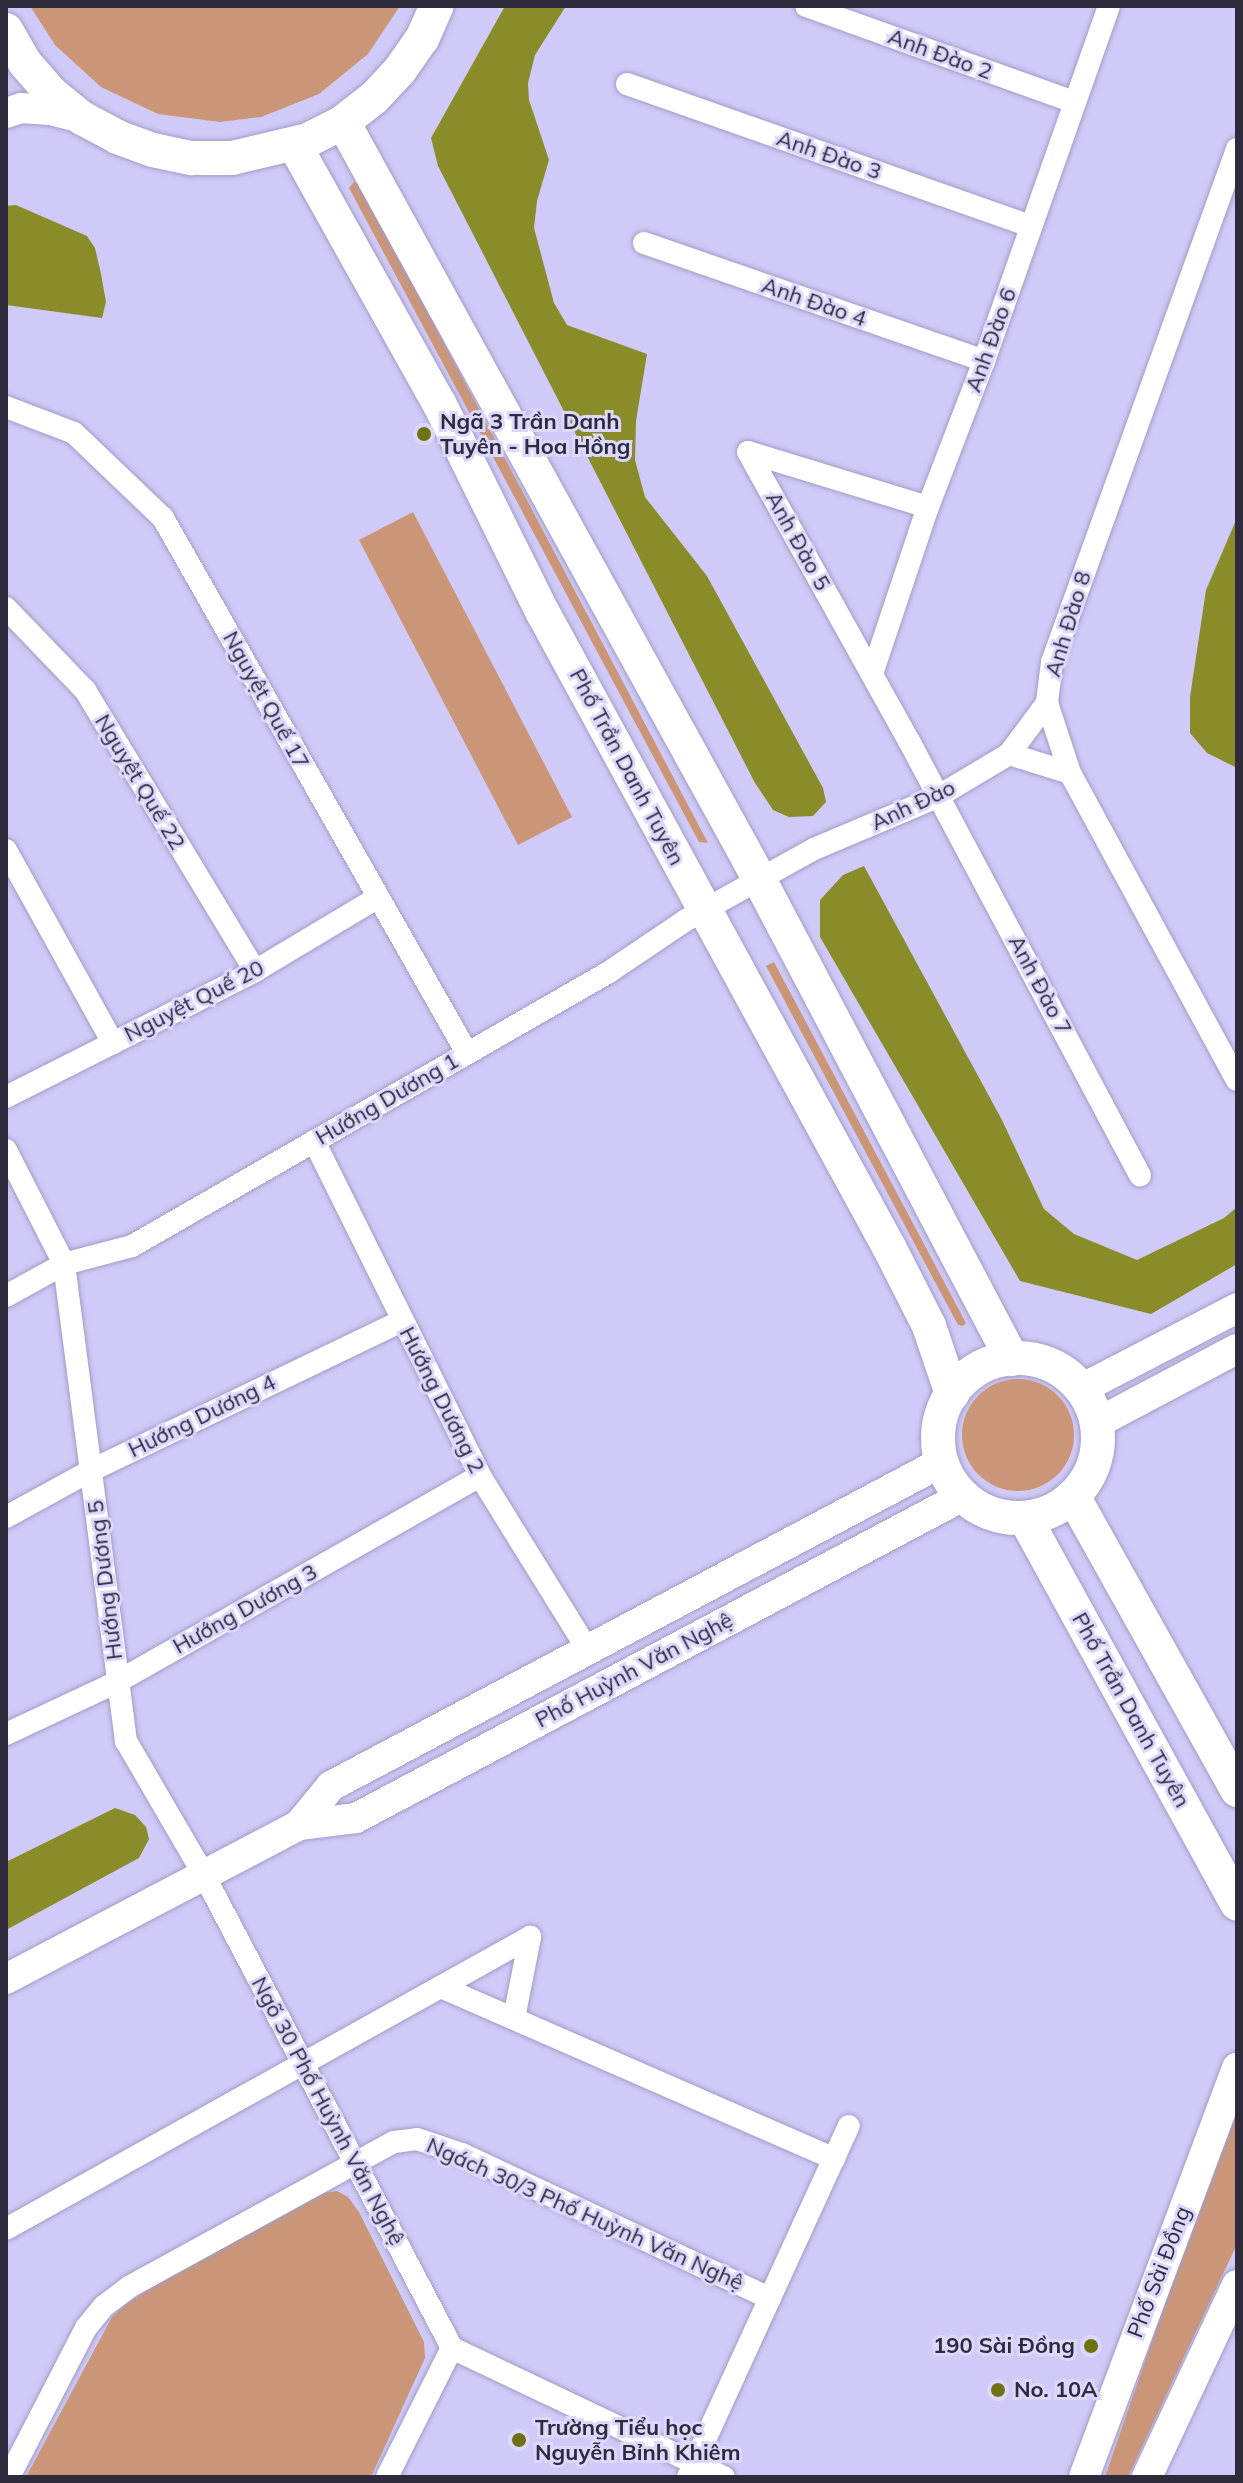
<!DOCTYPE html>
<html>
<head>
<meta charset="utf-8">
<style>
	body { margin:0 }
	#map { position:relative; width:1243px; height:2483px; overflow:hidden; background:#cfcaf7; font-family:Mulish,sans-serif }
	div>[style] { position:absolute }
	.green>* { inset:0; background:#cb9678 }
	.round { border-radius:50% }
	.water>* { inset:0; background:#8a8c29 }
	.roads { filter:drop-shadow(0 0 2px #a29cc8) drop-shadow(0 0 2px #a29cc8) }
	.street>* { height:22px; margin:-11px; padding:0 11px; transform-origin:11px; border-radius:11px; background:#fff }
	.secondary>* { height:30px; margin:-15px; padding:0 15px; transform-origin:15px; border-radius:15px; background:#fff }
	.primary>* { height:34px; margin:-17px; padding:0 17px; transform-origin:17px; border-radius:17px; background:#fff }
	.primary>.ring { margin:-17px; padding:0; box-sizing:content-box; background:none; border:34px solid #fff; border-radius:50% }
	.dots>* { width:22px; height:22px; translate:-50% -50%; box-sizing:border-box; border:4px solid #dcd8fd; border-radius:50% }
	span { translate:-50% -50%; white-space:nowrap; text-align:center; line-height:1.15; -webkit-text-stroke:6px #dcd8fd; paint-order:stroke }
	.street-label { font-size:22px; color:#2d2b3c }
	.poi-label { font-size:22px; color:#2d2b3c; font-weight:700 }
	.left { translate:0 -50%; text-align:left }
	.right { translate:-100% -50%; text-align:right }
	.frame { position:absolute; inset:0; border:8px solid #2d2b3c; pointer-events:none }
</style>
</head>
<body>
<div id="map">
	<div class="green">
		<div style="clip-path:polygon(30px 6px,400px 6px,368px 54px,319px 94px,261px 117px,220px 122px,158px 114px,101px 87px,55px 45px)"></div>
		<div style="clip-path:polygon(354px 182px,360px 184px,708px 843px,699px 842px,349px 188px)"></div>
		<div style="clip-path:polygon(413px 512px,572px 817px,518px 845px,359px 540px)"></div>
		<div style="clip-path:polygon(774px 962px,966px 1323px,963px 1326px,958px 1325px,766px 966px)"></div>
		<div class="round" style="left:962px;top:1379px;width:112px;height:112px"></div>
		<div style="clip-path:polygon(1237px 2094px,1237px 2244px,1128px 2477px,1105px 2477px)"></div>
		<div style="clip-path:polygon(337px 2191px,348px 2197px,359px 2212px,424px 2342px,425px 2358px,371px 2477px,26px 2477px,112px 2317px,125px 2305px,153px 2286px,323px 2193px)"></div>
	</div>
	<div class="water">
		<div style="clip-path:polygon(505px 6px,566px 6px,535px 55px,528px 83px,529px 100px,549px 160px,537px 201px,534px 228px,554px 303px,567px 325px,647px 354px,636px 421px,635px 460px,645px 497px,707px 576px,823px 788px,826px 802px,813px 816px,789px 817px,773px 810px,755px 783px,438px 166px,431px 138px)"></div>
		<div style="clip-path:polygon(16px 205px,87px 236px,95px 248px,101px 274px,106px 302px,102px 318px,6px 305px,6px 206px)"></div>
		<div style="clip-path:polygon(1237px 518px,1237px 768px,1207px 753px,1190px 733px,1190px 697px,1206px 590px)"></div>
		<div style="clip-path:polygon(864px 866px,1002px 1120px,1044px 1209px,1074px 1234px,1137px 1260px,1224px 1218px,1237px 1207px,1237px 1264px,1151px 1314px,1020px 1281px,820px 937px,820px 900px,843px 875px)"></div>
		<div style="clip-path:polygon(115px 1808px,135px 1815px,146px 1827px,149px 1839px,139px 1858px,6px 1930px,6px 1862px)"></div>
	</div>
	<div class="roads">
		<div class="street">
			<div style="left:806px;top:6px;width:285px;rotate:19.7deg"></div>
			<div style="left:627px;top:84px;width:428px;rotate:19.4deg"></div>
			<div style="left:1237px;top:149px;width:545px;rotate:109.83deg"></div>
			<div style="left:1052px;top:662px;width:41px;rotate:97deg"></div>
			<div style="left:1047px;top:703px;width:74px;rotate:71.8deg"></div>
			<div style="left:1070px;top:773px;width:349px;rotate:61.5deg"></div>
			<div style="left:644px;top:243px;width:360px;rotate:19.1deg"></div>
			<div style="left:6px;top:407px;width:73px;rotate:20.9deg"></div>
			<div style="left:74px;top:433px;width:123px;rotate:43.7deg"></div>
			<div style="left:163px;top:518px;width:615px;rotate:60.39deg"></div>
			<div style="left:748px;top:452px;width:331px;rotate:60.9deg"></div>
			<div style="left:909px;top:741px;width:492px;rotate:62deg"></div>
			<div style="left:748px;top:452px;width:188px;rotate:17deg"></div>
			<div style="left:6px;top:608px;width:114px;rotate:46.1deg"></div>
			<div style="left:85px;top:690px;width:328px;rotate:58.8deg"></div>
			<div style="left:872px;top:674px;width:176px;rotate:-71.5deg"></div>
			<div style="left:928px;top:507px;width:156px;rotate:-69deg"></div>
			<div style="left:984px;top:361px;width:376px;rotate:-70.6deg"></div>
			<div style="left:1009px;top:754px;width:64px;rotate:17.3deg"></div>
			<div style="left:6px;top:850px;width:221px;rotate:61deg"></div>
			<div style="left:6px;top:1097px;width:279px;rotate:-26.8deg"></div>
			<div style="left:255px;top:971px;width:142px;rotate:-30.9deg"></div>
			<div style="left:314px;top:1141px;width:374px;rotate:63.6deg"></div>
			<div style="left:480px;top:1476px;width:205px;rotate:58.2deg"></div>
			<div style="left:6px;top:1150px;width:128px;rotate:63deg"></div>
			<div style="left:64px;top:1264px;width:481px;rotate:82.6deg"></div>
			<div style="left:126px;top:1741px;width:155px;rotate:59.8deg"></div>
			<div style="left:204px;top:1875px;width:534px;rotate:62.33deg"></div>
			<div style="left:6px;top:1296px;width:66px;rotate:-28.9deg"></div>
			<div style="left:64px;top:1264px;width:70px;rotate:-14.8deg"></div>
			<div style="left:132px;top:1246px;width:550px;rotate:-29.87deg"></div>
			<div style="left:609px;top:972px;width:93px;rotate:-34deg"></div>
			<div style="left:686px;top:920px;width:146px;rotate:-29deg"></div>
			<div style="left:814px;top:849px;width:134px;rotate:-22.9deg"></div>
			<div style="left:937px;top:797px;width:84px;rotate:-30.8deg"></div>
			<div style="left:1009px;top:754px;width:64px;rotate:-53.3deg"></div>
			<div style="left:6px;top:1517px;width:98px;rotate:-28.7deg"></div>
			<div style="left:92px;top:1470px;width:343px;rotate:-25.7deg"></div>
			<div style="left:6px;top:1734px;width:123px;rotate:-25.1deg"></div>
			<div style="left:117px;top:1682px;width:417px;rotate:-29.6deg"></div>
			<div style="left:441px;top:1987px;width:429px;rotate:23.6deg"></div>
			<div style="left:514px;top:2018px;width:83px;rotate:-78.8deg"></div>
			<div style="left:6px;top:2229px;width:600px;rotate:-29.13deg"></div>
			<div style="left:452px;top:2348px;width:301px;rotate:25.4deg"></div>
			<div style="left:9px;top:2477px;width:168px;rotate:-62.7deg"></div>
			<div style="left:86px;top:2328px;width:28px;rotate:-51deg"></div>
			<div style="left:104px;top:2306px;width:31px;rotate:-37deg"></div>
			<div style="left:129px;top:2287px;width:302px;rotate:-28.7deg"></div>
			<div style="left:394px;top:2142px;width:23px;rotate:-7deg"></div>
			<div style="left:417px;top:2139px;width:47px;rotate:18.4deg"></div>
			<div style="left:462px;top:2154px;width:340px;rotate:25.1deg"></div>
			<div style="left:387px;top:2477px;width:144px;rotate:-63.3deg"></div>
			<div style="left:688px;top:2477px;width:386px;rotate:-65.4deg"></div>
		</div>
		<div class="secondary">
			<div style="left:6px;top:113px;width:16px;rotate:-18deg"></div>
			<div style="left:21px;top:108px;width:29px;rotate:4deg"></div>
			<div style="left:50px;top:110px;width:33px;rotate:14deg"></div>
			<div style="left:1081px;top:1389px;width:176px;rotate:-27.4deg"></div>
			<div style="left:1097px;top:1423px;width:158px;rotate:-27.9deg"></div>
			<div style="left:299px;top:1825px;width:57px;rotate:-7deg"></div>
			<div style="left:356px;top:1818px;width:687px;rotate:-27.94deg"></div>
			<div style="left:6px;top:1979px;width:331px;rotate:-27.7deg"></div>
			<div style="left:299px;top:1825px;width:50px;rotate:-50.6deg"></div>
			<div style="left:331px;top:1786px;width:692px;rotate:-27.94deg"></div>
			<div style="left:1084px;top:2477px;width:437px;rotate:-69.5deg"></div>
			<div style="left:1147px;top:2477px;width:212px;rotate:-64.9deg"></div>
		</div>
		<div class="primary">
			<div style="left:6px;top:30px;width:38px;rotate:60deg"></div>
			<div style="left:25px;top:63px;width:40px;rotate:49deg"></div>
			<div style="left:51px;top:93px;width:40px;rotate:39deg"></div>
			<div style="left:82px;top:118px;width:40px;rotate:28deg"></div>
			<div style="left:117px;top:137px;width:38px;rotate:20deg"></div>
			<div style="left:153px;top:150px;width:40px;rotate:12deg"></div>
			<div style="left:192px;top:158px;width:40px"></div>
			<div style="left:232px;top:158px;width:78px;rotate:-13.3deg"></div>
			<div style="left:308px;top:140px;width:39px;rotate:-27deg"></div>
			<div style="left:343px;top:122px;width:39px;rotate:-38deg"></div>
			<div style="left:374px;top:98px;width:38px;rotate:-47deg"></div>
			<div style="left:400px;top:70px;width:38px;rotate:-55deg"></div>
			<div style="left:422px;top:39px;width:36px;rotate:-66deg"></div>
			<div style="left:343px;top:122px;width:842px;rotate:61.18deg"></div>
			<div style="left:749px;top:860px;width:564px;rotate:62.21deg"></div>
			<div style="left:294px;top:144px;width:297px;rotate:60.8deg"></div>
			<div style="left:439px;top:403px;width:234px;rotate:63.7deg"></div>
			<div style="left:543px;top:613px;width:722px;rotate:61.38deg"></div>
			<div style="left:889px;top:1247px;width:89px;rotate:63.1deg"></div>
			<div style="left:929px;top:1326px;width:72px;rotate:71.3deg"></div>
			<div class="ring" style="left:938px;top:1358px;width:126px;height:126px"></div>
			<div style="left:1073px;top:1496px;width:337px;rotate:60.8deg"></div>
			<div style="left:1025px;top:1518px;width:440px;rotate:61.2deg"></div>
		</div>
	</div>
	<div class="dots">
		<div style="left:424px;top:434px;background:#6f7115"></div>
		<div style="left:1091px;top:2346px;background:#6f7115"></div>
		<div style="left:998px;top:2390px;background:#6f7115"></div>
		<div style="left:519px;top:2440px;background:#6f7115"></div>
	</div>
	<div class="street-label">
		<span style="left:940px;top:54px;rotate:20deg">Anh Đào 2</span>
		<span style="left:829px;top:155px;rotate:19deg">Anh Đào 3</span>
		<span style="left:814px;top:302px;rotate:19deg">Anh Đào 4</span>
		<span style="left:991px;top:340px;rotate:-70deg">Anh Đào 6</span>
		<span style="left:798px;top:541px;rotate:61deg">Anh Đào 5</span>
		<span style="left:1068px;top:624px;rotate:-73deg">Anh Đào 8</span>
		<span style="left:266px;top:700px;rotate:61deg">Nguyệt Quế 17</span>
		<span style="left:627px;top:767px;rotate:62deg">Phố Trần Danh Tuyên</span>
		<span style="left:140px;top:782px;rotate:59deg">Nguyệt Quế 22</span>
		<span style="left:913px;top:805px;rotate:-25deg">Anh Đào</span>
		<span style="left:1040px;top:985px;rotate:62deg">Anh Đào 7</span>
		<span style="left:194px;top:1001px;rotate:-27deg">Nguyệt Quế 20</span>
		<span style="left:387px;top:1099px;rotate:-30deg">Hướng Dương 1</span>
		<span style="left:442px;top:1400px;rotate:63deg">Hướng Dương 2</span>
		<span style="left:202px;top:1416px;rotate:-26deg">Hướng Dương 4</span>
		<span style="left:105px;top:1580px;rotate:-97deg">Hướng Dương 5</span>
		<span style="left:245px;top:1609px;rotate:-29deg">Hướng Dương 3</span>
		<span style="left:634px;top:1670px;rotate:-28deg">Phố Huỳnh Văn Nghệ</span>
		<span style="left:1131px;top:1710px;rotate:61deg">Phố Trần Danh Tuyên</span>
		<span style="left:328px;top:2111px;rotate:62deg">Ngõ 30 Phố Huỳnh Văn Nghệ</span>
		<span style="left:585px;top:2214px;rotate:24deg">Ngách 30/3 Phố Huỳnh Văn Nghệ</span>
		<span style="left:1159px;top:2272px;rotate:-69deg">Phố Sài Đồng</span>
	</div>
	<div class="poi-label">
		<span class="left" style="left:440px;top:434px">Ngã 3 Trần Danh<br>Tuyên - Hoa Hồng</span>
		<span class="right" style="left:1075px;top:2346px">190 Sài Đồng</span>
		<span class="left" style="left:1014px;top:2390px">No. 10A</span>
		<span class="left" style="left:535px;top:2440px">Trường Tiểu học<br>Nguyễn Bỉnh Khiêm</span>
	</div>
	<div class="frame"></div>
</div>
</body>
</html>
